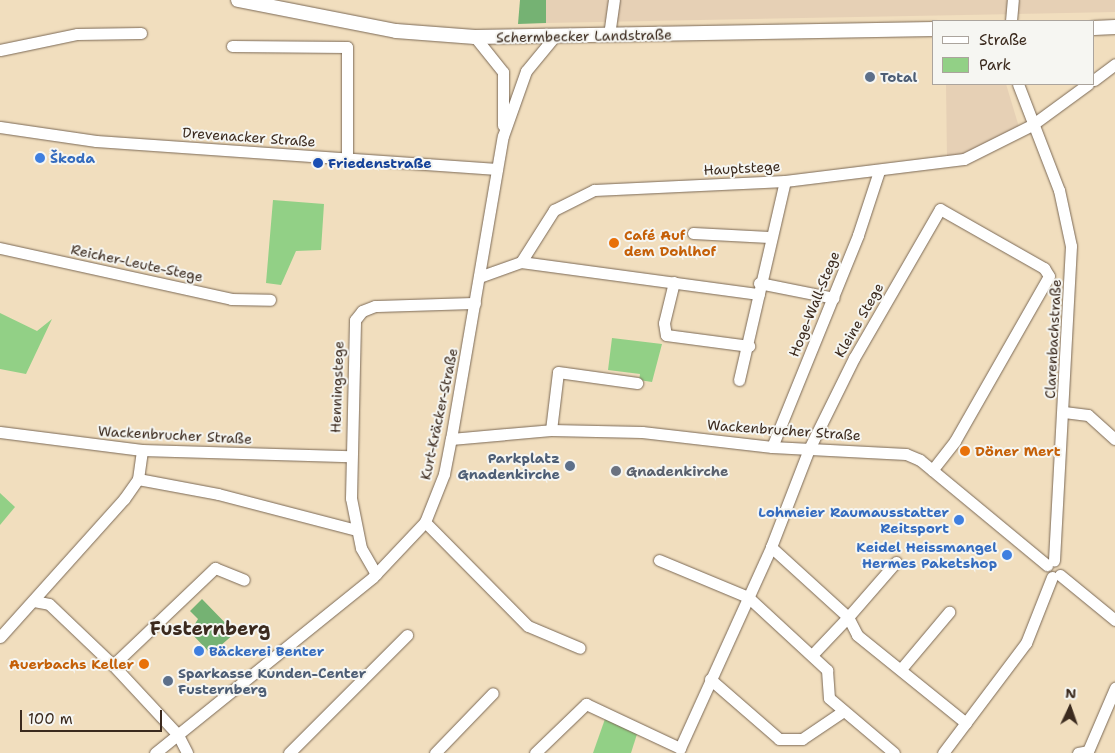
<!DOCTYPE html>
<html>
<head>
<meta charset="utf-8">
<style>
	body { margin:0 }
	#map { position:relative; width:1115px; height:753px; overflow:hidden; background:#f1debe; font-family:"Shantell Sans",sans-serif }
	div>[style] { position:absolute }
	.built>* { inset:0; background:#e6d0b5 }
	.green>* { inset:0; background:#92d086 }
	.forest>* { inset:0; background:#75b273 }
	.roads { filter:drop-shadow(0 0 1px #7b6956) drop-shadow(0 0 1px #7b6956) }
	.minor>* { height:11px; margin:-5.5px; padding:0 5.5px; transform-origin:5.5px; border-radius:5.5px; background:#fff }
	.major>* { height:14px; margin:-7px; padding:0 7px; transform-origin:7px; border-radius:7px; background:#fff }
	.dots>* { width:14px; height:14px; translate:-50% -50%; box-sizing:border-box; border:2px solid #f6f6f2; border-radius:50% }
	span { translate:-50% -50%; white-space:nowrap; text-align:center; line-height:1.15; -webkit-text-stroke:4px #f6f6f2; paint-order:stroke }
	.street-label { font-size:14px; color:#3b2a1e }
	.service-label { font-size:14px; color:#4e5e75; font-weight:700 }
	.left { translate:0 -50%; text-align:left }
	.right { translate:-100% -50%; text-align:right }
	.shop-label { font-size:14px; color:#366cbe; font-weight:700 }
	.transit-label { font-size:14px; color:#164399; font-weight:700 }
	.food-label { font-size:14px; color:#c56008; font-weight:700 }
	.worship-label { font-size:14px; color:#5b616d; font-weight:700 }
	.district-label { font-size:19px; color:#3b2a1e; font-weight:700 }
	.legend { position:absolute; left:932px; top:20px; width:162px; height:65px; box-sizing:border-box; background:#f6f6f2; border:1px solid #aba49d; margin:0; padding:6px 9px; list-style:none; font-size:15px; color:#3b2a1e }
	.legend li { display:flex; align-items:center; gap:10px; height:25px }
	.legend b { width:25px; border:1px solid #aba49d }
	.north { position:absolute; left:1045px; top:683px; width:50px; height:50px; -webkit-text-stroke:4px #f6f6f2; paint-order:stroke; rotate:3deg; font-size:14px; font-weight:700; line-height:20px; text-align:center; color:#3b2a1e }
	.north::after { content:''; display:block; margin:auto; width:18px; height:22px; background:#3b2a1e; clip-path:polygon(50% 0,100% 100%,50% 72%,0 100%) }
	.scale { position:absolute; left:20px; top:710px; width:142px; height:22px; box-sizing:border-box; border:2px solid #3b2a1e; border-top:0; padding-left:6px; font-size:15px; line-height:18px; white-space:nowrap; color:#3b2a1e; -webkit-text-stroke:4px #f6f6f2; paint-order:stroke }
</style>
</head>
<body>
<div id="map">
	<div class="built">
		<div style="clip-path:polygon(546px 0,1115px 0,1115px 12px,546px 23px)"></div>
		<div style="clip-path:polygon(946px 84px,1006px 84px,1019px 127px,964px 155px,947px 158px)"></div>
	</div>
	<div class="green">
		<div style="clip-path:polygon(273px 200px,324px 204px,321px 250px,296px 251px,281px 285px,266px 283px)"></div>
		<div style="clip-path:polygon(0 313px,37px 331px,52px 319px,26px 374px,0 369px)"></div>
		<div style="clip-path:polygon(612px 338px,662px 344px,652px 382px,639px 380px,640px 374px,608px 370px)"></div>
		<div style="clip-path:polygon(0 493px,15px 507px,0 525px)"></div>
		<div style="clip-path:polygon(605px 719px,637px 734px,631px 753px,593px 753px)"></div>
	</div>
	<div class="forest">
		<div style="clip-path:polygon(520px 0,546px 0,546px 23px,518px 24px)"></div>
		<div style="clip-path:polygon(202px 599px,235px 633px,211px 654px,190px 632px,198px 619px,190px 611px)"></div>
	</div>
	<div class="roads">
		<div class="minor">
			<div style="left:1011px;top:21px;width:21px;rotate:-85deg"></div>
			<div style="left:609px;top:35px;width:35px;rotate:-82deg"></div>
			<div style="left:475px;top:37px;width:45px;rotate:51.3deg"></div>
			<div style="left:503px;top:72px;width:53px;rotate:90deg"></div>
			<div style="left:232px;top:46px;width:115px;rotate:0.5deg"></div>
			<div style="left:347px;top:47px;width:112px;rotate:90deg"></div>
			<div style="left:0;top:50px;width:79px;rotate:-11.7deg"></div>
			<div style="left:77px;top:34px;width:64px;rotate:-0.9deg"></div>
			<div style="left:1094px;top:80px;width:26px;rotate:-37deg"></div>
			<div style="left:1018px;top:84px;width:114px;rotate:68.9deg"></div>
			<div style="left:1059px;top:190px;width:57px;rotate:77.9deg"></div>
			<div style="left:1071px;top:246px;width:315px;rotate:93.1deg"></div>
			<div style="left:0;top:127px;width:97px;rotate:8.3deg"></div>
			<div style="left:96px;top:141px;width:402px;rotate:4deg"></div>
			<div style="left:693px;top:233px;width:76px;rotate:3deg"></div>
			<div style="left:0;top:248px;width:237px;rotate:12.4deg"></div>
			<div style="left:231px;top:299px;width:39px;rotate:1deg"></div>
			<div style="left:521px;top:262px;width:240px;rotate:7.7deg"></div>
			<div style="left:479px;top:277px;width:45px;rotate:-19.7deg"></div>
			<div style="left:521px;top:262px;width:62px;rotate:-57.6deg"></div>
			<div style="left:554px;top:210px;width:45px;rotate:-26.6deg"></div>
			<div style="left:594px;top:190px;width:191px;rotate:-2.7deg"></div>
			<div style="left:785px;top:181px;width:180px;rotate:-7deg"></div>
			<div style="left:964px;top:159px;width:76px;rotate:-26.6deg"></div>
			<div style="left:1032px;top:125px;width:69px;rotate:-36.2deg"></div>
			<div style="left:674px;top:282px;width:42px;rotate:103.7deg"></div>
			<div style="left:664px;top:323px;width:12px;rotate:81deg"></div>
			<div style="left:666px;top:335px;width:84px;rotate:7.5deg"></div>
			<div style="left:759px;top:283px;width:76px;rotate:11.3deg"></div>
			<div style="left:739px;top:380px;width:204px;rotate:-77deg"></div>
			<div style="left:1064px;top:412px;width:24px;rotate:7deg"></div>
			<div style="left:1088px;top:415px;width:36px;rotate:42deg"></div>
			<div style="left:551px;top:430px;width:58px;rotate:-83.1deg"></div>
			<div style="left:558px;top:372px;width:80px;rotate:7.9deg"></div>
			<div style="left:0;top:432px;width:143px;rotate:7.2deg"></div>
			<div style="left:142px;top:450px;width:208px;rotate:1.7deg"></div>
			<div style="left:451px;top:439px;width:100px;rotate:-5.1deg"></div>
			<div style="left:551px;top:430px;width:91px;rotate:1.3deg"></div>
			<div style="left:642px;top:432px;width:131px;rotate:6.6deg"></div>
			<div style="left:772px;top:447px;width:134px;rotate:3deg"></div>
			<div style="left:906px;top:454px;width:15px;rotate:23deg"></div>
			<div style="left:920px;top:460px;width:165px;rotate:39.6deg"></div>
			<div style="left:772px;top:447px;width:229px;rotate:-67.9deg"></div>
			<div style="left:858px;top:235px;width:67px;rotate:-71.8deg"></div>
			<div style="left:138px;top:479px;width:81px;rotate:10.6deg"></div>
			<div style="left:218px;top:494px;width:143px;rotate:14.6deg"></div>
			<div style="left:425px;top:522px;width:146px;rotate:45.3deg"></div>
			<div style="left:528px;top:626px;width:56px;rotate:22.9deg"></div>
			<div style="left:771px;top:547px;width:104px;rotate:42.3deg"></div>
			<div style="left:848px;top:617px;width:52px;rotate:133.5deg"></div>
			<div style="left:659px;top:560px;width:96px;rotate:22.6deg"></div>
			<div style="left:748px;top:597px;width:108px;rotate:42.7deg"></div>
			<div style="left:827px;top:670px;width:28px;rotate:86deg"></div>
			<div style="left:829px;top:698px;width:85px;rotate:40.2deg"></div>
			<div style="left:896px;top:562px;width:73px;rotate:131.1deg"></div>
			<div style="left:848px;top:617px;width:20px;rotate:63deg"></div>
			<div style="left:857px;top:635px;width:140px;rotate:38.9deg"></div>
			<div style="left:376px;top:574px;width:30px;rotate:-120deg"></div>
			<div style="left:361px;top:548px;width:51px;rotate:-101.3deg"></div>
			<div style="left:351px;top:498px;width:178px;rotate:-88.7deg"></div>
			<div style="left:355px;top:320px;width:11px;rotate:-52deg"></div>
			<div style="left:362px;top:311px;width:14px;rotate:-21deg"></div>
			<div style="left:375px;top:306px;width:100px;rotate:-1.7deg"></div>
			<div style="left:1060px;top:575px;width:71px;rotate:39.3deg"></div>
			<div style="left:34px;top:601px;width:15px;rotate:11deg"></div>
			<div style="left:49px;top:604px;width:88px;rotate:43.6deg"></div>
			<div style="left:113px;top:665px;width:96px;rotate:47.1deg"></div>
			<div style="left:178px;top:735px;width:20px;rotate:63deg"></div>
			<div style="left:0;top:637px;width:186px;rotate:-48.1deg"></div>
			<div style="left:124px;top:499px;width:24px;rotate:-55deg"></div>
			<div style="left:138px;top:479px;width:29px;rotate:-82deg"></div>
			<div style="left:113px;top:665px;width:141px;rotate:-43.6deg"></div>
			<div style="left:215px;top:568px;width:31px;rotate:22deg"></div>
			<div style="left:901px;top:669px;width:75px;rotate:-49.9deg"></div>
			<div style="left:710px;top:679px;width:91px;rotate:41deg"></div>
			<div style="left:779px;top:739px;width:23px"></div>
			<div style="left:802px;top:739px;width:48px;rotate:-34deg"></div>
			<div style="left:155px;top:753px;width:280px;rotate:-38.9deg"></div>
			<div style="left:373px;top:577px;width:76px;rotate:-46.6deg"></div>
			<div style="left:425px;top:522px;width:52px;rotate:-68.4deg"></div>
			<div style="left:444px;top:474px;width:36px;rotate:-79deg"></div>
			<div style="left:451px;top:439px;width:307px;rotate:-80.3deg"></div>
			<div style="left:503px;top:136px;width:69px;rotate:-70.5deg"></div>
			<div style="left:526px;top:71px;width:45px;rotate:-50.4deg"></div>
			<div style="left:289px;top:753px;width:167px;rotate:-45deg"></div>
			<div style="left:435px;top:753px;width:83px;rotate:-46deg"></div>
			<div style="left:535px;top:753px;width:71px;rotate:-43.9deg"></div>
			<div style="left:586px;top:704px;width:104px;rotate:25.1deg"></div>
			<div style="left:680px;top:748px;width:221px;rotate:-65.6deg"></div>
			<div style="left:771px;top:547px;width:105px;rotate:-68.8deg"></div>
			<div style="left:809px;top:449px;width:102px;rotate:-63.7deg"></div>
			<div style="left:854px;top:358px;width:172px;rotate:-60deg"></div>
			<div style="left:940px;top:209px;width:120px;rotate:29.6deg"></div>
			<div style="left:1044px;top:268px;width:9px;rotate:58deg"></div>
			<div style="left:1049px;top:276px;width:190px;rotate:119.7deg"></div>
			<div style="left:955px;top:441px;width:37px;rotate:128deg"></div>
			<div style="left:943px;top:753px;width:138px;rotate:-53deg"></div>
			<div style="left:1026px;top:643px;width:71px;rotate:-68.5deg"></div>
			<div style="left:1078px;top:753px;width:10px;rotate:-11deg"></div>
			<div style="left:1088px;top:751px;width:69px;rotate:-66.8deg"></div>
		</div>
		<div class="major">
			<div style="left:238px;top:0;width:161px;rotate:11.1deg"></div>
			<div style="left:396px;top:31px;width:79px;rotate:4.3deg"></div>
			<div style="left:475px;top:37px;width:459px;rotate:-1deg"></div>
			<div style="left:1094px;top:28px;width:21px;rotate:-3deg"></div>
		</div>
	</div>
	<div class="dots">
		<div style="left:870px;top:77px;background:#5c6f8a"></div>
		<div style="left:40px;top:158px;background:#3f7fe0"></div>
		<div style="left:318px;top:163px;background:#1a4fb4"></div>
		<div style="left:614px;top:243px;background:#e8710a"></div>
		<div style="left:965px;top:451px;background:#e8710a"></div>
		<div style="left:570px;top:466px;background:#5c6f8a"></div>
		<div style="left:616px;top:471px;background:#6b7280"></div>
		<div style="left:959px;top:520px;background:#3f7fe0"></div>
		<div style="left:1007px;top:555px;background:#3f7fe0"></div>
		<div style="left:199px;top:651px;background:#3f7fe0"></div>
		<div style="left:144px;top:664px;background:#e8710a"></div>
		<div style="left:168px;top:681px;background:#5c6f8a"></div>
	</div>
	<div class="street-label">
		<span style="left:584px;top:36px;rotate:-1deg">Schermbecker Landstraße</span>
		<span style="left:249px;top:137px;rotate:4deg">Drevenacker Straße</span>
		<span style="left:742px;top:168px;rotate:-3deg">Hauptstege</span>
		<span style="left:137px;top:263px;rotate:12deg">Reicher-Leute-Stege</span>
		<span style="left:814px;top:304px;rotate:-68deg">Hoge-Wall-Stege</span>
		<span style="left:859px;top:320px;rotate:-60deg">Kleine Stege</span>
		<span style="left:1053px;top:339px;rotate:-87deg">Clarenbachstraße</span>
		<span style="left:337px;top:387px;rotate:-88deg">Henningstege</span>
		<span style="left:439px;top:414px;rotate:-78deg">Kurt-Kräcker-Straße</span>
		<span style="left:784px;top:430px;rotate:4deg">Wackenbrucher Straße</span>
		<span style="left:175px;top:435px;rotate:3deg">Wackenbrucher Straße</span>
	</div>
	<div class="service-label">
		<span class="left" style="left:880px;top:77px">Total</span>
		<span class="right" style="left:560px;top:466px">Parkplatz<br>Gnadenkirche</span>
		<span class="left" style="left:178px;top:681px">Sparkasse Kunden-Center<br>Fusternberg</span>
	</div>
	<div class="shop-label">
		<span class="left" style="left:50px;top:158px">Škoda</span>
		<span class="right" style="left:949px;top:520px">Lohmeier Raumausstatter<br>Reitsport</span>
		<span class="right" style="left:997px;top:555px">Keidel Heissmangel<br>Hermes Paketshop</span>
		<span class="left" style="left:209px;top:651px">Bäckerei Benter</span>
	</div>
	<div class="transit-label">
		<span class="left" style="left:328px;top:163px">Friedenstraße</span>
	</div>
	<div class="food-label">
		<span class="left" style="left:624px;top:243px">Café Auf<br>dem Dohlhof</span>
		<span class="left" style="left:975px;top:451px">Döner Mert</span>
		<span class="right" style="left:134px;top:664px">Auerbachs Keller</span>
	</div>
	<div class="worship-label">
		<span class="left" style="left:626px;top:471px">Gnadenkirche</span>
	</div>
	<div class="district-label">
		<span style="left:210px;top:629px">Fusternberg</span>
	</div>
	<ul class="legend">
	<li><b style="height:6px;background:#fff"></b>Straße</li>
	<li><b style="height:14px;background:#92d086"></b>Park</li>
	</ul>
	<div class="north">N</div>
	<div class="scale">100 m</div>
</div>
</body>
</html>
